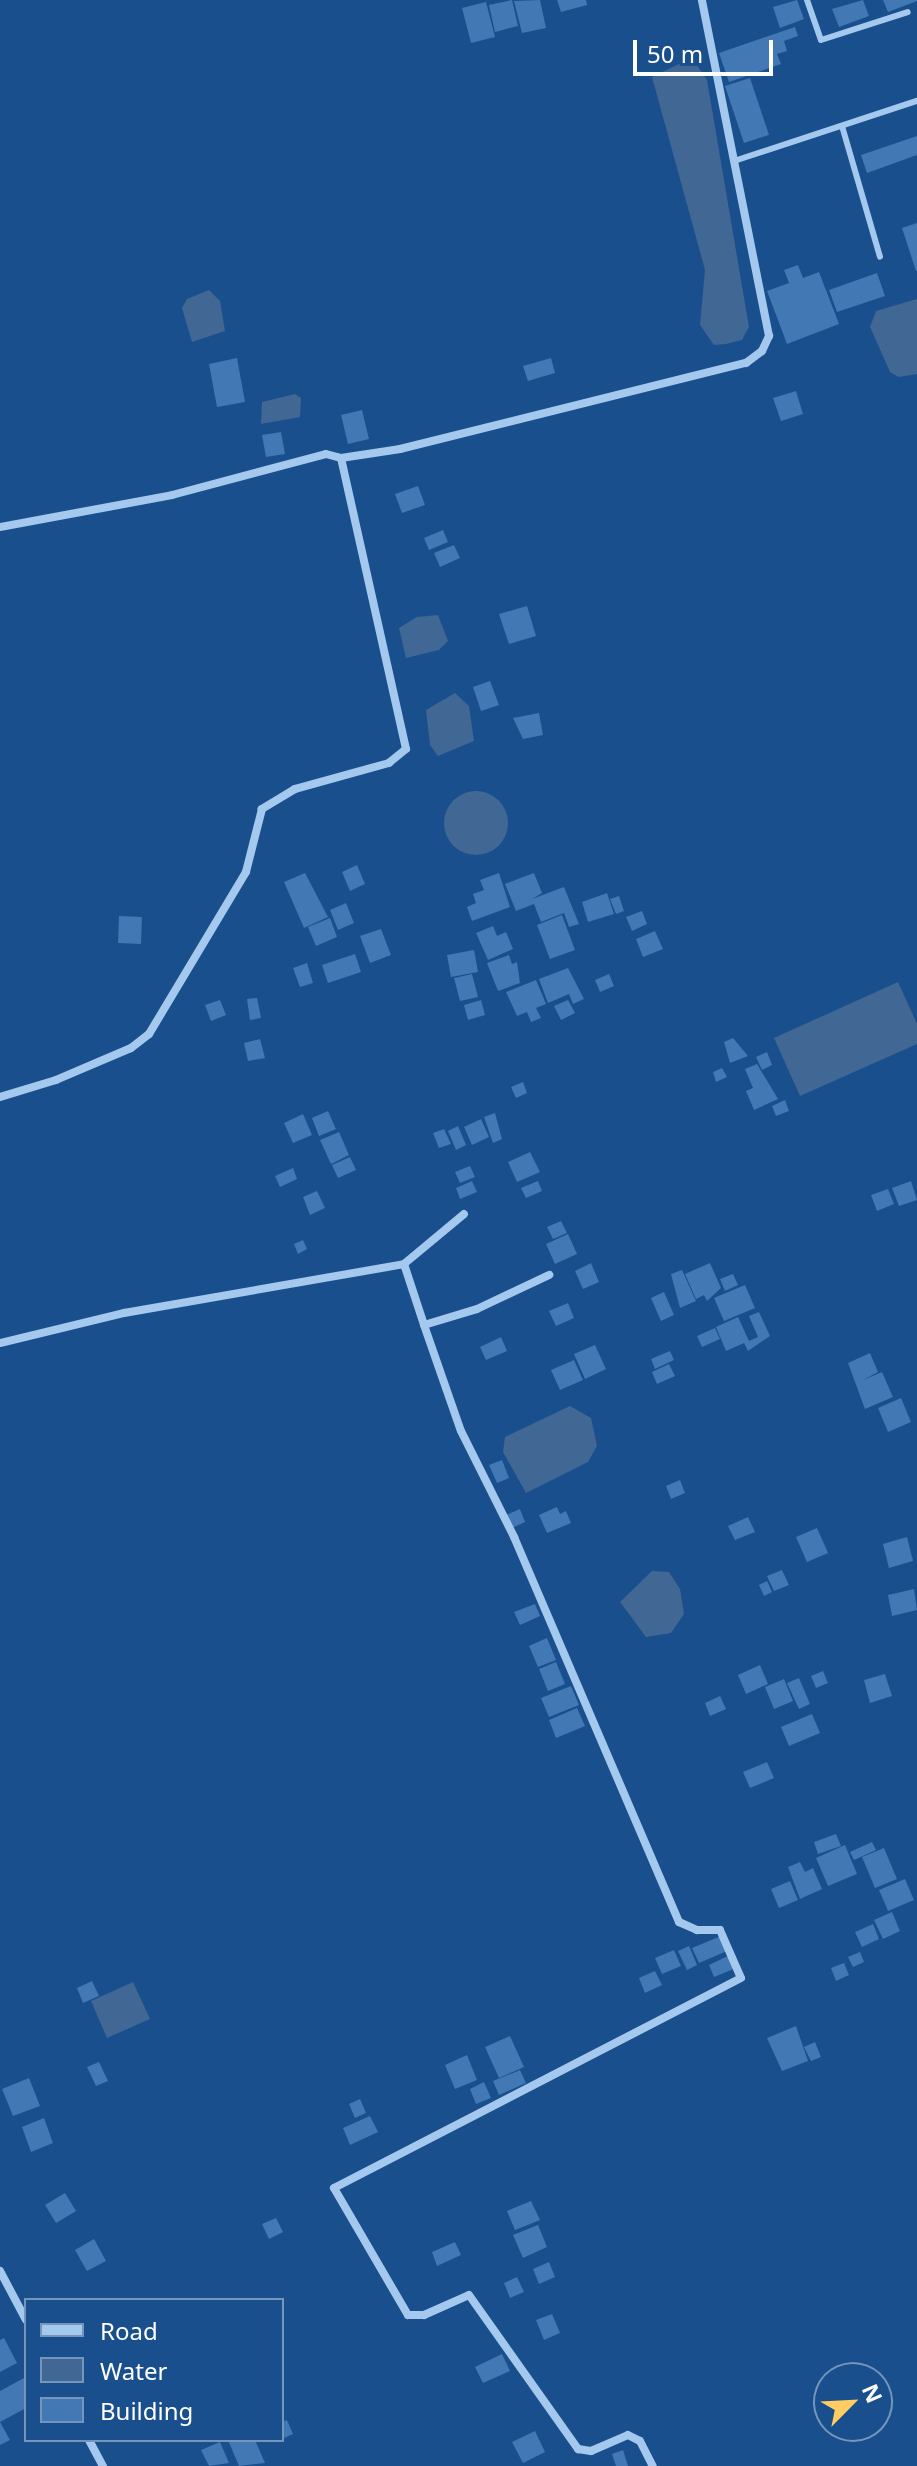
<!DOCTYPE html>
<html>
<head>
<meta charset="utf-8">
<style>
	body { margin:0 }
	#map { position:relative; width:917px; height:2466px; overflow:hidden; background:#194f8c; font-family:"Noto Sans",sans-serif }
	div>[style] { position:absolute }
	.water>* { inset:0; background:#416794 }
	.round { border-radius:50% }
	.building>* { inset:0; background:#4278b4 }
	.lane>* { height:6px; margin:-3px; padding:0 3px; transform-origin:3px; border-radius:3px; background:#a5c8ee }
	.street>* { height:8px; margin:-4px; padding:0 4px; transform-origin:4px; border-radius:4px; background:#a5c8ee }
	span { translate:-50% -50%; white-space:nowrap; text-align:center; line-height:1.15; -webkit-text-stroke:7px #194f8c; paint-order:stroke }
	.legend { position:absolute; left:24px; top:2298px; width:260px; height:144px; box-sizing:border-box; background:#194f8c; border:2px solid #7595ba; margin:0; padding:10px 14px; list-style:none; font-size:24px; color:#fff }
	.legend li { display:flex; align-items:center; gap:16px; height:40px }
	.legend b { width:40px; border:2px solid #7595ba }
	.north { position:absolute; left:813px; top:2362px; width:80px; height:80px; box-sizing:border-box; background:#194f8c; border:2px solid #7595ba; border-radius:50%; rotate:66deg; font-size:22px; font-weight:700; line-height:32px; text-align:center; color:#fff }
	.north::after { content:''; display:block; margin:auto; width:28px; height:36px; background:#ffcd61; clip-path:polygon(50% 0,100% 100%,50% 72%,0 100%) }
	.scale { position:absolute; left:633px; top:40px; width:140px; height:36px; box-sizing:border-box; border:4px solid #fff; border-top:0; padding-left:10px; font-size:24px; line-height:28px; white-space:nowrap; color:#fff; -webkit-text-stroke:6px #194f8c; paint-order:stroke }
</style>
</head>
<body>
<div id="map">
	<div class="water">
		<div style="clip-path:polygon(679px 64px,696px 64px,707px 80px,749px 327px,742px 340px,726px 344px,714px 345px,700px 325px,705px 270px,652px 77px)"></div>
		<div style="clip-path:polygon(209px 290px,220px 301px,225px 331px,192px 342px,182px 308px,187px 299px)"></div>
		<div style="clip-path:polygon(917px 299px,917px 374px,899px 377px,890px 372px,870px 327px,876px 311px)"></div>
		<div style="clip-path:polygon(295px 394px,301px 398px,300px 417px,261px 424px,262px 402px)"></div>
		<div style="clip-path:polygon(438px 615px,448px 641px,439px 650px,406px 658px,399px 628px,417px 617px)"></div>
		<div style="clip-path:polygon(455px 693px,469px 706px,474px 741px,438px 756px,430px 745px,426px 710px)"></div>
		<div class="round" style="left:444px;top:791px;width:64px;height:64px"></div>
		<div style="clip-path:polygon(898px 982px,917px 1024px,917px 1044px,800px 1096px,774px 1038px)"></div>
		<div style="clip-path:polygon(570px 1406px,591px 1418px,597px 1446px,588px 1462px,526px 1493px,503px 1452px,505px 1437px)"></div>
		<div style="clip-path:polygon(652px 1571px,669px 1572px,680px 1589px,684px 1614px,671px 1633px,646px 1637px,620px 1602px)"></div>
		<div style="clip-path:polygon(133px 1982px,150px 2019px,107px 2038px,91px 2001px)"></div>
	</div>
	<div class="building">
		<div style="clip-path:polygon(512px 0,518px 26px,495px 32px,489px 5px)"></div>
		<div style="clip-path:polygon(540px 0,546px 28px,522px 33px,514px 1px)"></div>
		<div style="clip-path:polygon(557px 0,586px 0,587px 5px,561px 12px)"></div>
		<div style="clip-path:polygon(797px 0,804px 19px,780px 28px,773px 7px)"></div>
		<div style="clip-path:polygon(863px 0,869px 16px,839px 27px,832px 9px)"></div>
		<div style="clip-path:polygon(883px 0,917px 0,917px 1px,888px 12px)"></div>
		<div style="clip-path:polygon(486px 2px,495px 37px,471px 43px,462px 8px)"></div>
		<div style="clip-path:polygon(795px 27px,798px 36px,784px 41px,787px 51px,777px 54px,781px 64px,729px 82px,719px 53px)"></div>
		<div style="clip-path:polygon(750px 78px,769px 135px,744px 143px,725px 86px)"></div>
		<div style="clip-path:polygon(917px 136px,917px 155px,867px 173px,861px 155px)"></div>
		<div style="clip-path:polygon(917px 223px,917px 271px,916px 271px,902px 228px)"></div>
		<div style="clip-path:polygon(798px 265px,803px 278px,819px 272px,839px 324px,787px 344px,767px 291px,789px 283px,784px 270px)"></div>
		<div style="clip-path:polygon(877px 273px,885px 296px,837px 312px,829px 290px)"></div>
		<div style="clip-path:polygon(237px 358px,245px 402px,217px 407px,209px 364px)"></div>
		<div style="clip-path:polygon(551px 358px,555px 373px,528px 381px,523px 366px)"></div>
		<div style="clip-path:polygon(796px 391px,803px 414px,781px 421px,773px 398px)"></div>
		<div style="clip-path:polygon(362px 410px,369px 439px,348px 444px,341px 415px)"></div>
		<div style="clip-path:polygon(281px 432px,285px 454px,266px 457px,262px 435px)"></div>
		<div style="clip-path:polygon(418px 486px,425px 505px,402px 513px,395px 494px)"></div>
		<div style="clip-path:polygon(443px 530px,448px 542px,429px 550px,424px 538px)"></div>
		<div style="clip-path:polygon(454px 545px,460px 558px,440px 567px,434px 553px)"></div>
		<div style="clip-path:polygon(527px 606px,536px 636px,509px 644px,499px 614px)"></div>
		<div style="clip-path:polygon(490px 681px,499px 705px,481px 711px,473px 687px)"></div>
		<div style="clip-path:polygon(539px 713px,543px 735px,523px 739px,513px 718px)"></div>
		<div style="clip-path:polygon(357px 865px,365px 884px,350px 891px,342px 872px)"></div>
		<div style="clip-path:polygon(305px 873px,328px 917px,304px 928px,284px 882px)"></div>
		<div style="clip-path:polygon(499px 873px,510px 907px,472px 921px,467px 907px,476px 903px,473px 894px,484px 890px,480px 880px)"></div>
		<div style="clip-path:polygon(534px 873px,542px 893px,532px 899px,564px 887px,579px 924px,569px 927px,564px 913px,541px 922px,534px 904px,516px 911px,505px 884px)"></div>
		<div style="clip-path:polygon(607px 893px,614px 914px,588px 922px,582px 902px)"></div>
		<div style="clip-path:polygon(619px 896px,624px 911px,616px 914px,610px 899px)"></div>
		<div style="clip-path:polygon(346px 903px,354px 923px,338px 930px,330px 910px)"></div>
		<div style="clip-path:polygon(642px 911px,647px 924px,632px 931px,626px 917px)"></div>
		<div style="clip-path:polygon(562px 915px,575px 950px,550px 959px,537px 925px)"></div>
		<div style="clip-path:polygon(119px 916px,142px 917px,141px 944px,118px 943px)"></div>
		<div style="clip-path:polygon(330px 918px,337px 937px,316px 946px,308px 927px)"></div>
		<div style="clip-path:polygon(493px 926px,497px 936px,506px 932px,513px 949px,488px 960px,476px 933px)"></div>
		<div style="clip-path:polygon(381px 929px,391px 955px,370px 963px,360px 936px)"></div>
		<div style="clip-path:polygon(655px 931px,663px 949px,643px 957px,636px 939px)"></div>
		<div style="clip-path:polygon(474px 950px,478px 972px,451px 977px,447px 955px)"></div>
		<div style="clip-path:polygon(355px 954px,361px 972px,328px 983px,322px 965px)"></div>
		<div style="clip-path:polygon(509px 955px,512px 964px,517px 962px,520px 983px,498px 991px,487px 963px)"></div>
		<div style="clip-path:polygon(307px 963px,313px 983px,300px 987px,293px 968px)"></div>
		<div style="clip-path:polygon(568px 968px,584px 999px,573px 1004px,569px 994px,548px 1003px,539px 979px)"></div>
		<div style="clip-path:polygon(472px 974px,478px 997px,460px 1001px,454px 978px)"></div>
		<div style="clip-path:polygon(609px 974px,614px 986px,600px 992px,595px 980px)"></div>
		<div style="clip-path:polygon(536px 980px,546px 1004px,536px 1008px,541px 1018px,531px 1022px,527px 1012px,517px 1016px,506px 992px)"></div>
		<div style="clip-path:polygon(257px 998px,261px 1018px,250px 1020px,247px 999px)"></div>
		<div style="clip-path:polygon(220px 1000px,226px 1015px,211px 1021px,205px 1005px)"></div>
		<div style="clip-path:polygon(481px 1000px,485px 1015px,468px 1020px,464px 1005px)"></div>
		<div style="clip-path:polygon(568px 1000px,575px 1013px,561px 1020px,554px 1006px)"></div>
		<div style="clip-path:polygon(733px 1038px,748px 1056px,730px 1063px,724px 1042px)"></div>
		<div style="clip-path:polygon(260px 1039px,265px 1058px,248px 1061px,244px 1043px)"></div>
		<div style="clip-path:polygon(767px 1052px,772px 1065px,762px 1070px,756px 1057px)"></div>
		<div style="clip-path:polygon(757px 1064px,778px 1099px,754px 1110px,746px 1091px,753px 1088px,745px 1069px)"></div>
		<div style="clip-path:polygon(722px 1068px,727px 1077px,716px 1082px,713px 1072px)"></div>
		<div style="clip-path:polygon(523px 1082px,527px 1093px,516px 1098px,511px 1087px)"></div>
		<div style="clip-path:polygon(785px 1100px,789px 1111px,776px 1116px,772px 1106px)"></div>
		<div style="clip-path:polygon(328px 1111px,336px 1129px,319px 1136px,312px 1118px)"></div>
		<div style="clip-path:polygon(495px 1113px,502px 1139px,493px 1143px,484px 1117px)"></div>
		<div style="clip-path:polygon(303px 1114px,312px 1135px,293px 1143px,284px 1123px)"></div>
		<div style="clip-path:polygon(481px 1119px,489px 1137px,472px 1145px,464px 1127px)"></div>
		<div style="clip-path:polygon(458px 1126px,466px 1145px,456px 1150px,448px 1131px)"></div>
		<div style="clip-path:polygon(444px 1129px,451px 1144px,439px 1148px,433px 1133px)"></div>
		<div style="clip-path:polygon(339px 1132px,349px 1155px,331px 1164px,320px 1140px)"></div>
		<div style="clip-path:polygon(530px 1152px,540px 1172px,517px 1182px,508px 1162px)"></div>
		<div style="clip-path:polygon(350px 1157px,356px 1170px,338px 1178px,332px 1165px)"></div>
		<div style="clip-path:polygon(470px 1166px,475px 1177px,460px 1183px,455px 1172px)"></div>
		<div style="clip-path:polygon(293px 1168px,297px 1179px,280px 1187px,275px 1176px)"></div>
		<div style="clip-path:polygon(472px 1181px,477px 1192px,460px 1199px,456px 1188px)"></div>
		<div style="clip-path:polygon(538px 1181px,542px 1191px,526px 1198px,521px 1188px)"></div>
		<div style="clip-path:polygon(911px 1181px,917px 1200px,899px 1206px,892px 1188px)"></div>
		<div style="clip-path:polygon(888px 1189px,894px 1204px,877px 1211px,871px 1195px)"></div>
		<div style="clip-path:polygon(317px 1191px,325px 1208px,310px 1215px,303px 1197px)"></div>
		<div style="clip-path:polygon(561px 1221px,567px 1233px,553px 1239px,547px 1227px)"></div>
		<div style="clip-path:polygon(568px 1234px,577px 1254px,555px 1264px,546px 1244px)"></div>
		<div style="clip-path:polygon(303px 1240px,307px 1249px,298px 1254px,294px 1244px)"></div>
		<div style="clip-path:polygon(591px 1263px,599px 1282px,583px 1289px,575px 1271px)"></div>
		<div style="clip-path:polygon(710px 1263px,721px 1288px,707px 1301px,704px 1295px,696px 1299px,685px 1274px)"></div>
		<div style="clip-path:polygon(682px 1270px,696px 1301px,680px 1308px,671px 1274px)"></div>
		<div style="clip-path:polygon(733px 1274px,738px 1285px,725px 1291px,720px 1279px)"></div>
		<div style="clip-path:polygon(745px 1285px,755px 1308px,724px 1321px,714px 1298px)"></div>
		<div style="clip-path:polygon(664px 1292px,674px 1315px,661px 1321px,651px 1298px)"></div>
		<div style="clip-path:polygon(568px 1303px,574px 1318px,556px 1326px,549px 1311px)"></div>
		<div style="clip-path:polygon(759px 1312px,770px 1336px,748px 1351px,744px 1343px,726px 1351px,716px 1327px,738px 1317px,749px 1341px,758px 1337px,749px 1316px)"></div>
		<div style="clip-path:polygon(715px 1328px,720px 1339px,702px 1347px,697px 1336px)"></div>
		<div style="clip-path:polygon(501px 1337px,507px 1351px,486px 1360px,480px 1347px)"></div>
		<div style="clip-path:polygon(595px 1345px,606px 1369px,585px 1379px,574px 1354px)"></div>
		<div style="clip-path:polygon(670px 1351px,674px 1360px,655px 1369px,651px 1359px)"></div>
		<div style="clip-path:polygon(870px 1353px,878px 1372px,863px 1380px,882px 1372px,893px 1397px,865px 1409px,848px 1363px)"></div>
		<div style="clip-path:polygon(574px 1360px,583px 1380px,560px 1390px,551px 1370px)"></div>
		<div style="clip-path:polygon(669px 1364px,675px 1376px,657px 1384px,652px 1372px)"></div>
		<div style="clip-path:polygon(901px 1398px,911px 1422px,888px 1432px,878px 1408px)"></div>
		<div style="clip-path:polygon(502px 1460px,509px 1478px,497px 1483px,489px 1465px)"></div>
		<div style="clip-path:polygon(680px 1480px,685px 1493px,671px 1499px,666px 1486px)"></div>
		<div style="clip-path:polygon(557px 1507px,560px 1514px,566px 1511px,571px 1523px,547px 1533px,539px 1515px)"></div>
		<div style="clip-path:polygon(520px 1509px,525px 1522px,512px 1528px,506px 1515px)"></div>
		<div style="clip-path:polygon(748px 1517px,755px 1532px,735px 1540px,728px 1526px)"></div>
		<div style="clip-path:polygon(817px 1528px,828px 1553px,807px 1562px,796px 1537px)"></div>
		<div style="clip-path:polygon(907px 1537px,913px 1561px,889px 1568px,883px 1544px)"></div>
		<div style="clip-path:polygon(782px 1570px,789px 1585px,774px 1591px,767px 1576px)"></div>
		<div style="clip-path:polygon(767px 1581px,772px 1592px,764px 1596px,759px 1585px)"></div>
		<div style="clip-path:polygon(914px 1589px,917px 1610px,892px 1616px,888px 1595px)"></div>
		<div style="clip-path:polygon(535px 1604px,540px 1616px,520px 1625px,514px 1612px)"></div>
		<div style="clip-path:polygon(547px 1638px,556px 1660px,538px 1667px,529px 1646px)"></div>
		<div style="clip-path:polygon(556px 1662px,565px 1684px,548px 1691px,539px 1669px)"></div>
		<div style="clip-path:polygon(760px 1665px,768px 1684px,746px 1694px,738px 1675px)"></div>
		<div style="clip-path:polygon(823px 1671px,828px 1683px,816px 1688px,811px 1676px)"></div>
		<div style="clip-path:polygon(885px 1674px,892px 1696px,870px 1703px,864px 1680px)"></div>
		<div style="clip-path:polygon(799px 1678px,810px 1704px,799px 1709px,787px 1683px)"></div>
		<div style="clip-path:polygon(784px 1679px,793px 1701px,774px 1709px,765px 1687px)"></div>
		<div style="clip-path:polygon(571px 1686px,579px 1705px,549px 1717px,541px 1698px)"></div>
		<div style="clip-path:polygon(720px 1696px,726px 1709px,710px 1716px,705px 1703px)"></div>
		<div style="clip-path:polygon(577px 1708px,585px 1726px,556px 1738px,549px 1720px)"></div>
		<div style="clip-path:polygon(812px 1714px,820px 1733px,789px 1746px,781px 1727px)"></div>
		<div style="clip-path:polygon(767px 1762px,774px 1778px,750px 1788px,743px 1772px)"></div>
		<div style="clip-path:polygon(836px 1834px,841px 1846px,818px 1854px,814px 1842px)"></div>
		<div style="clip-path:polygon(872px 1842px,876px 1850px,854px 1860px,850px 1852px)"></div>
		<div style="clip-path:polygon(845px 1845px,857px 1874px,828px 1886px,816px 1858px)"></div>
		<div style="clip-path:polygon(884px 1848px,897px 1879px,875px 1888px,862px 1857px)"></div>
		<div style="clip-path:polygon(800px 1862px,805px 1872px,813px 1868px,822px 1889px,800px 1899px,788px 1867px)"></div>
		<div style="clip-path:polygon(905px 1879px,914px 1900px,888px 1911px,879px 1890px)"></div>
		<div style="clip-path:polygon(790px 1881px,798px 1900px,779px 1908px,771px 1889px)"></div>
		<div style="clip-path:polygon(892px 1912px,900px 1931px,883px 1939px,874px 1920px)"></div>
		<div style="clip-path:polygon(873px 1924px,879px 1939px,862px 1947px,855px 1932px)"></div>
		<div style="clip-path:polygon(721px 1936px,727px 1951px,699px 1963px,692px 1948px)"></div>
		<div style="clip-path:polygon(689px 1946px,697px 1965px,687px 1970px,678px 1951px)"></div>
		<div style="clip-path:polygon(674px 1950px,681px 1966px,662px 1974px,655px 1958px)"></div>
		<div style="clip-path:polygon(860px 1952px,864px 1962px,853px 1967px,848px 1957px)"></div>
		<div style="clip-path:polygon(730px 1955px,736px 1968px,714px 1977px,709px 1965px)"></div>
		<div style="clip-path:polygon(844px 1963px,849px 1975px,836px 1981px,831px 1968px)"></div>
		<div style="clip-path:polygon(655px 1971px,662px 1985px,645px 1993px,639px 1978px)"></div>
		<div style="clip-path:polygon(92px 1981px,99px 1996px,83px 2003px,77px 1988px)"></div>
		<div style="clip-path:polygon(796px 2026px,808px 2061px,782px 2071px,767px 2038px)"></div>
		<div style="clip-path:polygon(510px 2036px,524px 2067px,499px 2078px,485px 2047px)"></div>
		<div style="clip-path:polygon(815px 2042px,821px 2057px,811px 2061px,804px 2047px)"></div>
		<div style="clip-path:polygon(467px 2055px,477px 2080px,455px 2089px,445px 2065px)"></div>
		<div style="clip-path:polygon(99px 2062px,108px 2081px,96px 2086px,87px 2067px)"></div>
		<div style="clip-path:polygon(520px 2070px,526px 2083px,499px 2095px,493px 2081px)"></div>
		<div style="clip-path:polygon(29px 2078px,40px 2106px,13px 2116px,2px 2089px)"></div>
		<div style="clip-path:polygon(484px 2082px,491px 2098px,476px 2104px,470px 2089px)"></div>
		<div style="clip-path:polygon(360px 2099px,366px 2113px,355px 2118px,349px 2104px)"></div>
		<div style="clip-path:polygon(370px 2116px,378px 2132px,350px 2145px,343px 2128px)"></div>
		<div style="clip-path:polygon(44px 2118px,53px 2143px,31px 2152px,22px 2127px)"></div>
		<div style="clip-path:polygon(65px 2193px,76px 2211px,56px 2223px,45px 2205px)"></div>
		<div style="clip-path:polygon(531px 2201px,540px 2220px,515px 2230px,507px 2211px)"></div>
		<div style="clip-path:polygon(276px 2218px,283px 2232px,269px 2239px,262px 2224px)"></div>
		<div style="clip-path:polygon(538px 2225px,547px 2247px,523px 2258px,513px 2235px)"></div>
		<div style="clip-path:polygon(94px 2239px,106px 2261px,87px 2271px,75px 2250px)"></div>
		<div style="clip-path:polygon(455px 2242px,461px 2255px,437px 2266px,432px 2252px)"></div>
		<div style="clip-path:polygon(549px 2262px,555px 2277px,539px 2284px,533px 2269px)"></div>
		<div style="clip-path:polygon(517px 2277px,524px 2292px,510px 2298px,504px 2283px)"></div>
		<div style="clip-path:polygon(552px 2314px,560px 2333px,544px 2340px,536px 2320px)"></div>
		<div style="clip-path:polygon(4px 2338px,17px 2363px,0 2372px,0 2340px)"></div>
		<div style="clip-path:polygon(502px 2354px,510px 2371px,483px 2383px,475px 2367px)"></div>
		<div style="clip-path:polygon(26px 2377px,26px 2408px,0 2422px,10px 2440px,0 2445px,0 2391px)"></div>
		<div style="clip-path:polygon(287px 2420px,293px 2434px,282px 2439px,282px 2422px)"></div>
		<div style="clip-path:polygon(535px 2431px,545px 2452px,523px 2463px,512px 2442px)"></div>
		<div style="clip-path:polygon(228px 2440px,255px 2440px,265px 2463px,239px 2466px)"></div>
		<div style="clip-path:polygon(220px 2442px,229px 2463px,209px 2466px,201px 2450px)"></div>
		<div style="clip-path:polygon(623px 2450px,628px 2466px,616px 2466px,612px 2454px)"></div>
	</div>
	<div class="lane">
		<div style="left:807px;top:0;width:42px;rotate:70.7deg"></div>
		<div style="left:821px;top:40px;width:91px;rotate:-17.8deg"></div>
		<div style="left:842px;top:126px;width:136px;rotate:73.8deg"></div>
		<div style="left:734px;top:161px;width:193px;rotate:-18.2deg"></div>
	</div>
	<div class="street">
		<div style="left:341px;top:458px;width:60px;rotate:-8.7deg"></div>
		<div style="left:400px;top:449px;width:357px;rotate:-14deg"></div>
		<div style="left:746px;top:363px;width:20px;rotate:-37deg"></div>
		<div style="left:762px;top:351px;width:17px;rotate:-65deg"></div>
		<div style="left:769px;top:336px;width:343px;rotate:-101.3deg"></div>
		<div style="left:0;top:527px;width:175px;rotate:-10.5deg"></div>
		<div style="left:172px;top:495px;width:159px;rotate:-14.9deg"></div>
		<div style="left:326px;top:454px;width:16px;rotate:15deg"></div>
		<div style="left:341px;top:458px;width:298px;rotate:77.4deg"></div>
		<div style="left:406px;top:749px;width:22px;rotate:141deg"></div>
		<div style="left:389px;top:763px;width:98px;rotate:164.5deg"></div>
		<div style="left:295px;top:789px;width:39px;rotate:149deg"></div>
		<div style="left:262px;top:809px;width:65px;rotate:104.3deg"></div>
		<div style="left:246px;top:872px;width:189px;rotate:120.9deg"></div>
		<div style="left:149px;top:1034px;width:23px;rotate:142deg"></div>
		<div style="left:131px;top:1048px;width:82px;rotate:156.9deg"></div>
		<div style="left:56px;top:1080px;width:59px;rotate:163.1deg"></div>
		<div style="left:404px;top:1264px;width:64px;rotate:71.8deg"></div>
		<div style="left:424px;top:1325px;width:55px;rotate:-16.8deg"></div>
		<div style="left:477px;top:1309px;width:80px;rotate:-25.3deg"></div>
		<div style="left:424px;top:1325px;width:112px;rotate:70.8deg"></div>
		<div style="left:461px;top:1431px;width:119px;rotate:63.4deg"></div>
		<div style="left:514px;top:1537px;width:419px;rotate:66.8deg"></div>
		<div style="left:679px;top:1922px;width:20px;rotate:24deg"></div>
		<div style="left:697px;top:1930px;width:23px"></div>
		<div style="left:720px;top:1930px;width:52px;rotate:66.4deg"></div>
		<div style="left:741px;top:1978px;width:458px;rotate:152.7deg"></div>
		<div style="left:334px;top:2188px;width:147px;rotate:59.8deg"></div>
		<div style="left:408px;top:2315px;width:16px"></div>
		<div style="left:424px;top:2315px;width:49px;rotate:-24deg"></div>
		<div style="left:469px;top:2295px;width:189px;rotate:54.7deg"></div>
		<div style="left:578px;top:2449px;width:13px;rotate:9deg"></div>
		<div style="left:591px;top:2451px;width:40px;rotate:-23.4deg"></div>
		<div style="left:628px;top:2435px;width:13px;rotate:27deg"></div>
		<div style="left:640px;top:2441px;width:28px;rotate:63deg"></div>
		<div style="left:0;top:1343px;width:128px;rotate:-13.6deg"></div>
		<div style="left:124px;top:1313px;width:284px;rotate:-9.9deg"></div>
		<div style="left:404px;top:1264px;width:78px;rotate:-39.8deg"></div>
		<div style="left:0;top:2271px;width:55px;rotate:62deg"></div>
		<div style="left:89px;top:2440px;width:30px;rotate:62deg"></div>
	</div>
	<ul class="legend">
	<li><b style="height:10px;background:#a5c8ee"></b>Road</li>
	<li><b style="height:22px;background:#416794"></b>Water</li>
	<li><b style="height:22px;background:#4278b4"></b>Building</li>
	</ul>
	<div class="north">N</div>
	<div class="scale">50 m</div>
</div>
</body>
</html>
